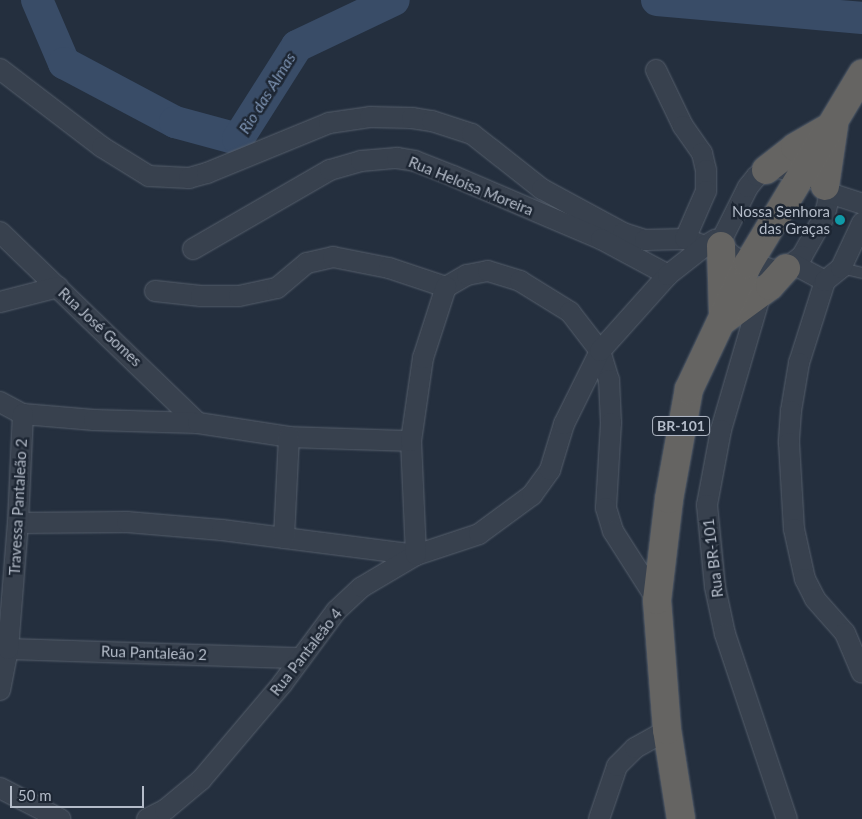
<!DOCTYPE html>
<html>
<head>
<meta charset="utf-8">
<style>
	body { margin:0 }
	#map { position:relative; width:862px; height:819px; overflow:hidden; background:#242f3e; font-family:Lato,sans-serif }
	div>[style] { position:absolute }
	.river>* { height:32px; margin:-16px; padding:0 16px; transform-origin:16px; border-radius:16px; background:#394c67 }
	.roads { filter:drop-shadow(0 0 1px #565f6c) drop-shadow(0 0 1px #565f6c) }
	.service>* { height:10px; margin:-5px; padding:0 5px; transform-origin:5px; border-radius:5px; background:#38414e }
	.minor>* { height:20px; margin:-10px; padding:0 10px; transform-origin:10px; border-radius:10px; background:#38414e }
	.trunk>* { height:28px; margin:-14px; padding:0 14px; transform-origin:14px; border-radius:14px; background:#656462 }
	.dots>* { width:14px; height:14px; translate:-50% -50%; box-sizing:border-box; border:2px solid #1d2633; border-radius:50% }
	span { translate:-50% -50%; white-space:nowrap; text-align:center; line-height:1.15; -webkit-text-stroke:5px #1d2633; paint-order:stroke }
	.shield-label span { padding:1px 4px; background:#1d2633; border:1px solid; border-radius:4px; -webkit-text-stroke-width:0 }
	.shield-label { font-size:14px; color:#b4bcc9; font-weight:700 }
	.street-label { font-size:15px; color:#b4bcc9 }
	.poi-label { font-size:15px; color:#b4bcc9 }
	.right { translate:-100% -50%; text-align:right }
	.water-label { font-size:16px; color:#7c92b1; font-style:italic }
	.scale { position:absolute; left:10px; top:786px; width:134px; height:22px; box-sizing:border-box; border:2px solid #b4bcc9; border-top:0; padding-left:6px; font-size:15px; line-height:18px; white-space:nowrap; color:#b4bcc9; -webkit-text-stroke:4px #1d2633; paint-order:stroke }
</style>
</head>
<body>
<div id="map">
	<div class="river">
		<div style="left:37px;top:0;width:69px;rotate:66.8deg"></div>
		<div style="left:64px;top:63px;width:126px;rotate:28deg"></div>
		<div style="left:175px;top:122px;width:65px;rotate:15.1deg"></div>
		<div style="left:238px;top:139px;width:110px;rotate:-57.6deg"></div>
		<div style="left:297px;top:46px;width:107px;rotate:-25.4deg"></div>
		<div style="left:657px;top:0;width:206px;rotate:5deg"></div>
	</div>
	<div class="roads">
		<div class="service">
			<div style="left:841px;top:268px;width:22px;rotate:13deg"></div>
		</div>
		<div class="minor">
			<div style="left:0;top:69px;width:128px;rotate:37.4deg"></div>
			<div style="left:102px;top:147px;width:55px;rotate:31.7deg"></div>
			<div style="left:149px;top:176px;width:40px;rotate:2.9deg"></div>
			<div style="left:189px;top:178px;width:19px;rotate:-16deg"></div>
			<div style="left:207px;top:173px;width:132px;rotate:-22.3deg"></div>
			<div style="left:329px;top:123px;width:41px;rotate:-8.3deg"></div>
			<div style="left:370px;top:117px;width:42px;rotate:1.4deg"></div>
			<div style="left:412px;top:118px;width:20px;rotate:9deg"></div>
			<div style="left:432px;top:121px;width:42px;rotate:18deg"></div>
			<div style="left:472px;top:134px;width:89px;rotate:38.2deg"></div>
			<div style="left:542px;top:189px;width:92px;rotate:28.5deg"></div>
			<div style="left:623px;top:233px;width:23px;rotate:18deg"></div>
			<div style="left:645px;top:240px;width:40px;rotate:-1.4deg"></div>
			<div style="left:685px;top:239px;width:21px;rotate:19deg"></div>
			<div style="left:705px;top:246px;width:12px;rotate:-31deg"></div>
			<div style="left:656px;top:70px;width:62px;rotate:64.3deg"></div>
			<div style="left:683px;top:126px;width:33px;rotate:55deg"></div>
			<div style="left:702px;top:153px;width:17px;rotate:77deg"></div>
			<div style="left:706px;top:170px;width:21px;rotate:90deg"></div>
			<div style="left:706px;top:191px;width:52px;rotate:113.6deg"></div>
			<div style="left:773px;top:167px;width:30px;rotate:12deg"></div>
			<div style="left:802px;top:173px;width:19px;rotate:25deg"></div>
			<div style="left:819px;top:181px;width:10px;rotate:37deg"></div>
			<div style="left:827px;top:187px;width:10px;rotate:79deg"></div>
			<div style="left:829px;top:197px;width:18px;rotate:103deg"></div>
			<div style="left:825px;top:215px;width:47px;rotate:119.3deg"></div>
			<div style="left:802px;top:256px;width:20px;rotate:143deg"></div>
			<div style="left:786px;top:268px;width:13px;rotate:171deg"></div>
			<div style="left:773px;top:270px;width:40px;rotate:-162deg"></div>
			<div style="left:735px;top:258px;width:16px;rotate:-140deg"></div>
			<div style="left:723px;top:248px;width:7px;rotate:-106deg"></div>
			<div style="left:721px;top:241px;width:60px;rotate:-63.4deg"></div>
			<div style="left:748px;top:187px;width:14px;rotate:-51deg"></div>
			<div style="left:757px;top:176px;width:18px;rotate:-29deg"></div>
			<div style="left:829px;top:193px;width:35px;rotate:18deg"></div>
			<div style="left:0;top:232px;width:275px;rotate:44deg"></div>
			<div style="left:193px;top:249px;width:158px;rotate:-30deg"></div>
			<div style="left:330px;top:170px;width:32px;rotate:-16deg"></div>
			<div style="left:361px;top:161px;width:36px;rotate:-5deg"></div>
			<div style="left:397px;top:158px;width:18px;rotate:9deg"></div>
			<div style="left:415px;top:161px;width:41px;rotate:21.5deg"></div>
			<div style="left:453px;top:176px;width:161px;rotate:23.1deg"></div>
			<div style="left:601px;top:239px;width:76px;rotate:28.2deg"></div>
			<div style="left:793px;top:264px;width:36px;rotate:28deg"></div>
			<div style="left:825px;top:281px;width:86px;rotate:107.6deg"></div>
			<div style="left:799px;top:363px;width:49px;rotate:99.5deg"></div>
			<div style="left:791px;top:411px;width:32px;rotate:94deg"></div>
			<div style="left:789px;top:443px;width:86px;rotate:86.7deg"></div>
			<div style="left:794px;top:529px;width:51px;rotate:77.6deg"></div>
			<div style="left:805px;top:579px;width:22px;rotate:63deg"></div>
			<div style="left:815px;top:599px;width:45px;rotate:48.6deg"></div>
			<div style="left:845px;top:633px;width:43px;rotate:67deg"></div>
			<div style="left:825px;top:281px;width:21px;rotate:-39deg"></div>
			<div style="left:841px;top:268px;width:50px;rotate:-65deg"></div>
			<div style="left:155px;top:291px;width:46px;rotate:6.2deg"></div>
			<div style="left:201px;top:296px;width:38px"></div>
			<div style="left:239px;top:296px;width:39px;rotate:-12deg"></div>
			<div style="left:277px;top:288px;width:39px;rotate:-40deg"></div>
			<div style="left:307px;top:263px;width:27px;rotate:-13deg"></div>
			<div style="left:333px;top:257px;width:57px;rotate:11.1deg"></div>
			<div style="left:389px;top:268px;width:60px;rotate:18.4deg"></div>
			<div style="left:446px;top:287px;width:24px;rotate:-30deg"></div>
			<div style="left:467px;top:275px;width:21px;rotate:-11deg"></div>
			<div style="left:488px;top:271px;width:34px;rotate:17deg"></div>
			<div style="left:520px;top:281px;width:59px;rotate:31.8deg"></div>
			<div style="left:570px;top:312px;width:49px;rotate:52.4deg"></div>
			<div style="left:600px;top:351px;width:30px;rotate:73deg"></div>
			<div style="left:609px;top:380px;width:43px;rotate:87.3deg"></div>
			<div style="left:611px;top:423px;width:85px;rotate:93.4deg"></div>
			<div style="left:606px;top:508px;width:24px;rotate:73deg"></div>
			<div style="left:613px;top:531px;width:82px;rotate:57.5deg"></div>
			<div style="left:761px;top:293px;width:143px;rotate:106.3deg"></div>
			<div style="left:721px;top:430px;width:76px;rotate:100.6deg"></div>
			<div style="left:707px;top:505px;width:82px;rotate:84.4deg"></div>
			<div style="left:715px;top:587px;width:48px;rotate:78deg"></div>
			<div style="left:725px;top:634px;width:195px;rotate:71.5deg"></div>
			<div style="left:0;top:302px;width:60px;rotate:-14.5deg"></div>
			<div style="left:0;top:402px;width:26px;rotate:28deg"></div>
			<div style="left:23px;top:414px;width:71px;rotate:4.8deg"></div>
			<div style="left:94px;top:420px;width:104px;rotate:1.7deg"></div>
			<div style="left:198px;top:423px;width:92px;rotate:8.7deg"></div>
			<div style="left:289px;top:437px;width:122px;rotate:1.9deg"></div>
			<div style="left:18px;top:523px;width:109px;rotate:-0.5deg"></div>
			<div style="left:127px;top:522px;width:95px;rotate:4.8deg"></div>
			<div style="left:222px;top:530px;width:196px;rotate:7.3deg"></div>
			<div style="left:416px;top:555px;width:66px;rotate:-18.4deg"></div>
			<div style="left:479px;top:534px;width:66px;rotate:-36.3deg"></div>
			<div style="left:532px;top:495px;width:31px;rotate:-54deg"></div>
			<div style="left:550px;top:470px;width:48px;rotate:-73.1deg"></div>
			<div style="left:564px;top:424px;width:81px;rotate:-63.7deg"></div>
			<div style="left:600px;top:351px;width:102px;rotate:-48.2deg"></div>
			<div style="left:668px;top:275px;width:47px;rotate:-38.1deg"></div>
			<div style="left:284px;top:538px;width:101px;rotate:-87.2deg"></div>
			<div style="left:8px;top:649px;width:293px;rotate:1.8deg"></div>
			<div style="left:0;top:690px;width:42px;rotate:-79deg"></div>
			<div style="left:8px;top:649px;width:126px;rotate:-85.5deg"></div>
			<div style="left:18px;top:523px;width:109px;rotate:-87.4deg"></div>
			<div style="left:0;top:788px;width:68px;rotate:27.3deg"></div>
			<div style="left:147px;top:819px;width:20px;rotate:-27deg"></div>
			<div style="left:165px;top:810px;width:47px;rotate:-39.8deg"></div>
			<div style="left:201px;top:780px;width:126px;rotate:-49.8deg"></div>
			<div style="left:282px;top:684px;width:91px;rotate:-53.5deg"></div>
			<div style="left:336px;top:611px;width:35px;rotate:-43deg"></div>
			<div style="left:362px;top:587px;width:63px;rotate:-30.7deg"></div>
			<div style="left:416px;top:555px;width:114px;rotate:-92.5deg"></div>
			<div style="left:411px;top:441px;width:84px;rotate:-81.8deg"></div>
			<div style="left:423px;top:358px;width:75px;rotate:-72.1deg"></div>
			<div style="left:599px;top:819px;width:56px;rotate:-71.2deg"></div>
			<div style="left:617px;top:766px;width:25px;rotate:-45deg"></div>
			<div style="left:635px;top:748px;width:37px;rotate:-29deg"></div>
		</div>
		<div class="trunk">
			<div style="left:766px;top:170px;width:37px;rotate:-38deg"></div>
			<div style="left:795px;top:147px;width:36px;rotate:-30deg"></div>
			<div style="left:825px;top:186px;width:62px;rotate:-81.6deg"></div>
			<div style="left:721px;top:246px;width:66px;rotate:88.3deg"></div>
			<div style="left:721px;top:322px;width:61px;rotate:-36.3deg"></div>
			<div style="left:770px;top:286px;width:24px;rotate:-48deg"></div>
			<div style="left:681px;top:819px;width:90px;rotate:-98.9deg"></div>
			<div style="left:667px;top:730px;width:130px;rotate:-94.4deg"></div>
			<div style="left:657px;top:600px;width:102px;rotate:-83.2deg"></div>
			<div style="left:669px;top:499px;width:112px;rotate:-79.7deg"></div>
			<div style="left:689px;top:389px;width:138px;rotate:-64.7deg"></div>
			<div style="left:748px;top:264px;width:222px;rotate:-59deg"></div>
		</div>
	</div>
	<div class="dots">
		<div style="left:840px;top:220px;background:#0f9aa8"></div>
	</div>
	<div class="shield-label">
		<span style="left:681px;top:426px">BR-101</span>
	</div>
	<div class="street-label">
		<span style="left:471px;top:186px;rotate:22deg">Rua Heloisa Moreira</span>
		<span style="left:100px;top:327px;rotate:43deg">Rua José Gomes</span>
		<span style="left:18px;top:507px;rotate:-87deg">Travessa Pantaleão 2</span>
		<span style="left:713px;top:558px;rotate:-97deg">Rua BR-101</span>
		<span style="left:306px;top:652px;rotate:-52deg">Rua Pantaleão 4</span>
		<span style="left:154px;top:653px;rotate:2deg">Rua Pantaleão 2</span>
	</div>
	<div class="poi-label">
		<span class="right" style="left:830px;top:220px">Nossa Senhora<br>das Graças</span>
	</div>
	<div class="water-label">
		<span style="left:267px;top:93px;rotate:-58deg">Rio das Almas</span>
	</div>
	<div class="scale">50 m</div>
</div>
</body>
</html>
